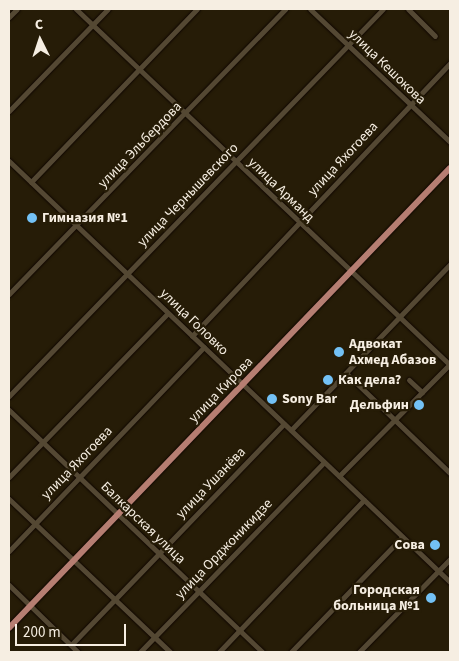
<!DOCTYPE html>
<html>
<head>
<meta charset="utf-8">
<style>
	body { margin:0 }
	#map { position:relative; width:459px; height:661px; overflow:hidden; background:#261c07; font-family:"Source Sans 3",sans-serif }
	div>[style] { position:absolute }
	.roads { filter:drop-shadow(0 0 1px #0f0600) drop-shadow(0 0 1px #0f0600) }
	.minor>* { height:5px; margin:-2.5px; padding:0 2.5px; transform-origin:2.5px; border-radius:2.5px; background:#544833 }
	.major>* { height:6px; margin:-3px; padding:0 3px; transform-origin:3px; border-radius:3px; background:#b67e72 }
	.dots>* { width:14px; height:14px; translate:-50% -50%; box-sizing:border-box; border:2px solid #261c07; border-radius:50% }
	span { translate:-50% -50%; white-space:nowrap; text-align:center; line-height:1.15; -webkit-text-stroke:4.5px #261c07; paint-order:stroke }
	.street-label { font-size:14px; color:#f6eee2 }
	.poi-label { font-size:14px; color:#f6eee2; font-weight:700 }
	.left { translate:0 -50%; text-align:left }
	.right { translate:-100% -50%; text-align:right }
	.frame { position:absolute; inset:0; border:10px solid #f6eee2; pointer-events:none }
	.north { position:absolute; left:15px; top:15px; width:50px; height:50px; -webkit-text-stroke:4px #261c07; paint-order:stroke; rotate:356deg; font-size:14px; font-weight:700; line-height:20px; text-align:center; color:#f6eee2 }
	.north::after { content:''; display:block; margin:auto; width:18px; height:22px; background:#f6eee2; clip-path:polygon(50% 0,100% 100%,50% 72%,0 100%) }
	.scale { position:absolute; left:15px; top:624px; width:111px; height:22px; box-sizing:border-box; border:2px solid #f6eee2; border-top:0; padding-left:6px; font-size:15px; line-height:18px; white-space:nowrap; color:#f6eee2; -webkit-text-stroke:4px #261c07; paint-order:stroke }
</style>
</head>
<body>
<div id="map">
	<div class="roads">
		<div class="minor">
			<div style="left:76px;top:9px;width:516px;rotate:43.59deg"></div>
			<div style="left:310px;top:9px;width:193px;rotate:43.5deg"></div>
			<div style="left:408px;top:9px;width:38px;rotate:45deg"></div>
			<div style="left:9px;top:17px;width:11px;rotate:-45deg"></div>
			<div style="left:9px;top:111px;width:142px;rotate:-45.9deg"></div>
			<div style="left:9px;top:161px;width:610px;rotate:43.67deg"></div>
			<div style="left:31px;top:182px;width:240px;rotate:-46.2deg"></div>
			<div style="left:9px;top:294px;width:397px;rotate:-45.9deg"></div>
			<div style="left:192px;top:336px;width:376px;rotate:-46.6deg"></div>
			<div style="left:346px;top:373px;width:144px;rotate:43.9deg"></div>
			<div style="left:409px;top:380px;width:18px;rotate:43deg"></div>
			<div style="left:9px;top:396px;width:538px;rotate:-45.98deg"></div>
			<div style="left:9px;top:410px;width:350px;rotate:43.7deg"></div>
			<div style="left:291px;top:430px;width:230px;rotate:-46.2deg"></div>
			<div style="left:339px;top:476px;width:158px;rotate:-45.3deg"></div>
			<div style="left:9px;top:477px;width:228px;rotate:-45.9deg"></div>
			<div style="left:9px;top:499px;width:222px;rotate:43.5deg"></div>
			<div style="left:9px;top:551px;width:282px;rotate:-46.3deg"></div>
			<div style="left:9px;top:585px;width:96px;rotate:44.2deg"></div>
			<div style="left:71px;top:645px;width:307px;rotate:-46.1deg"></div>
			<div style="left:140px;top:652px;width:264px;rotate:-45.9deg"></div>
			<div style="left:219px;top:652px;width:210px;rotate:-46.4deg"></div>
			<div style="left:291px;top:652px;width:160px;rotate:-46deg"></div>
			<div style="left:359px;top:652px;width:130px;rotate:-45.6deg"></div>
		</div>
		<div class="major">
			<div style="left:9px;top:628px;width:637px;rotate:-46.21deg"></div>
		</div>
	</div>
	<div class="dots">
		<div style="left:32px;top:218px;background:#73c1f5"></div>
		<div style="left:339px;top:352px;background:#73c1f5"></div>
		<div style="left:328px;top:380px;background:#73c1f5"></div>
		<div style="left:272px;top:399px;background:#73c1f5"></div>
		<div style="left:419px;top:405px;background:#73c1f5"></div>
		<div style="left:435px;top:545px;background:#73c1f5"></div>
		<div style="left:431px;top:598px;background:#73c1f5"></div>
	</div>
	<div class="street-label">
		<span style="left:387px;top:67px;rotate:44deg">улица Кешокова</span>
		<span style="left:140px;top:145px;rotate:-46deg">улица Эльбердова</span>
		<span style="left:343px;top:159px;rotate:-47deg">улица Яхогоева</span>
		<span style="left:281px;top:190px;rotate:44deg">улица Арманд</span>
		<span style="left:188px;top:195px;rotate:-46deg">улица Чернышевского</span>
		<span style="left:194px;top:322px;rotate:44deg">улица Головко</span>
		<span style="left:221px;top:390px;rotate:-46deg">улица Кирова</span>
		<span style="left:77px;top:463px;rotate:-46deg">улица Яхогоева</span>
		<span style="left:211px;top:483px;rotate:-46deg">улица Ушанёва</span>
		<span style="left:143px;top:523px;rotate:44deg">Балкарская улица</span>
		<span style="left:224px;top:549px;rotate:-46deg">улица Орджоникидзе</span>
	</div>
	<div class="poi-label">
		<span class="left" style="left:42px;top:218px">Гимназия №1</span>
		<span class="left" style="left:349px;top:352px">Адвокат<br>Ахмед Абазов</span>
		<span class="left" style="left:338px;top:380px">Как дела?</span>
		<span class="left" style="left:282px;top:399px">Sony Bar</span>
		<span class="right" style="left:409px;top:405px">Дельфин</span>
		<span class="right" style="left:425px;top:545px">Сова</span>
		<span class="right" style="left:420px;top:598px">Городская<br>больница №1</span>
	</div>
	<div class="frame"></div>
	<div class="north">С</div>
	<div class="scale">200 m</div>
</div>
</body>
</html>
